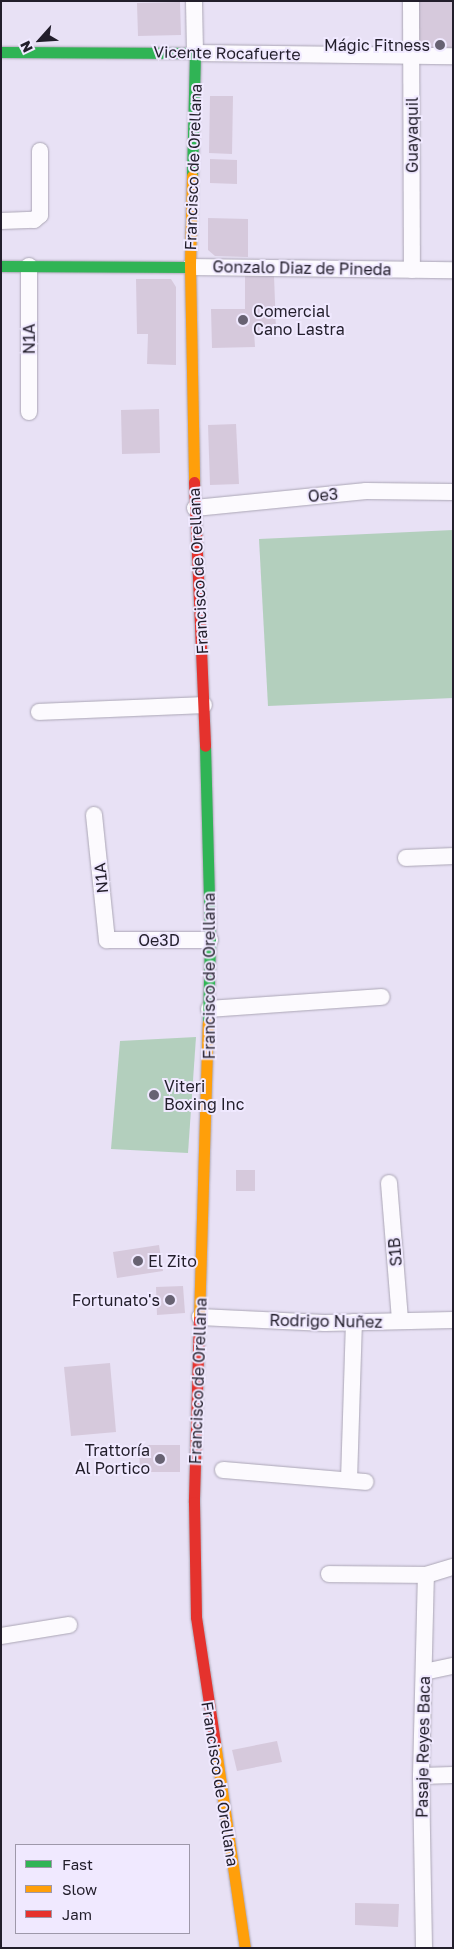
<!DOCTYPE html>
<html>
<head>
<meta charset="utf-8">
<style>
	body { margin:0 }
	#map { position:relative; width:454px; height:1949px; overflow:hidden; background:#e8e1f5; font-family:"Golos Text",sans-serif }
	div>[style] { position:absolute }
	.green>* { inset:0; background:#b3cfbd }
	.building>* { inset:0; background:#d6c9dc }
	.roads { filter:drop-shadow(0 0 1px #aba6b5) drop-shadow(0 0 1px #aba6b5) }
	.street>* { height:16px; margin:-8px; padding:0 8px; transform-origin:8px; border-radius:8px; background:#fcfafe }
	.fast>* { height:11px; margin:-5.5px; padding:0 5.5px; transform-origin:5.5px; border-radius:5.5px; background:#30b455 }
	.slow>* { height:11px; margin:-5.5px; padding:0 5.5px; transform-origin:5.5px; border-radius:5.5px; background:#ff9f0a }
	.jam>* { height:11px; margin:-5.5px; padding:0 5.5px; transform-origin:5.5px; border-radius:5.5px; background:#e5322d }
	.dots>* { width:14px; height:14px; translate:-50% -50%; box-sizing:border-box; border:2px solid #f0e9ff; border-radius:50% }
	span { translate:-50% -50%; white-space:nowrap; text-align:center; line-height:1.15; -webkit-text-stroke:4px #f0e9ff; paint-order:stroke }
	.poi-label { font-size:16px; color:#221e2b }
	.right { translate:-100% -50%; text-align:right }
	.left { translate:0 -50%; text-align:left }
	.street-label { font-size:16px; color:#221e2b }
	.frame { position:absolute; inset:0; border:2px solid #221e2b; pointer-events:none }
	.legend { position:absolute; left:15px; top:1844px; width:175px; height:90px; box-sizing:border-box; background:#f0e9ff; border:1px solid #9e98aa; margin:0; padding:6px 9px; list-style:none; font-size:15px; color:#221e2b }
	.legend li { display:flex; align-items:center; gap:10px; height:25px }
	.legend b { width:25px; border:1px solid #9e98aa }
	.north { position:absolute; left:15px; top:15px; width:50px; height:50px; -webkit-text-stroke:4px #f0e9ff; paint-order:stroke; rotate:244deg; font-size:14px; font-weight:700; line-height:20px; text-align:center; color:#221e2b }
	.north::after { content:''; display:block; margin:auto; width:18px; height:22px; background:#221e2b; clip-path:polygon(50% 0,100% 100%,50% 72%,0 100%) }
</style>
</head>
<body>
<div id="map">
	<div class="green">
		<div style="clip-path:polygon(453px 530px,453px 698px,268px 706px,259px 539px)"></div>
		<div style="clip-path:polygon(196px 1037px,188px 1153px,111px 1149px,120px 1041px)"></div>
	</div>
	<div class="building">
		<div style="clip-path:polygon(415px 1px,453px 1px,453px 54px,412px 55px)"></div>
		<div style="clip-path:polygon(180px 2px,181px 35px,138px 36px,137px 3px)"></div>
		<div style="clip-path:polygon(210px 96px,233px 96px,232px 154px,209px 153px)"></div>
		<div style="clip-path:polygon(210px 159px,237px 160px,237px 184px,210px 183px)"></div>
		<div style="clip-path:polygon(208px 218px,248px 219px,248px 257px,215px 256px,208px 250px)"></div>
		<div style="clip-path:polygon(274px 275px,276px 330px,254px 331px,255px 347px,212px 348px,211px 309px,245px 309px,245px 276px)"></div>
		<div style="clip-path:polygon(136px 279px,171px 279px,176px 287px,176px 365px,147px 364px,148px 334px,137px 334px)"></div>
		<div style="clip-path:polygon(159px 409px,160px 453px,122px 454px,121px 410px)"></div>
		<div style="clip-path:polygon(236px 424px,239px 484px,210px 485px,208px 425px)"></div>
		<div style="clip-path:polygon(236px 1170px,255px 1170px,255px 1191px,236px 1191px)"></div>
		<div style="clip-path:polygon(159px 1245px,163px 1271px,117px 1278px,113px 1252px)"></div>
		<div style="clip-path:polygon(183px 1286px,185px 1313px,157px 1315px,156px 1287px)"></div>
		<div style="clip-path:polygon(110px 1363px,116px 1432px,71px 1436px,64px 1367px)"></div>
		<div style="clip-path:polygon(139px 1445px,180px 1445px,180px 1472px,140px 1472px)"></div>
		<div style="clip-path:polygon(277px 1741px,282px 1762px,237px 1771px,232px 1750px)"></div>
		<div style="clip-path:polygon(355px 1903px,399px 1904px,398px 1927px,355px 1925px)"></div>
	</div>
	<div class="roads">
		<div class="street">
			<div style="left:194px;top:1px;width:52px;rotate:88.9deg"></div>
			<div style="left:195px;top:53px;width:258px;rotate:0.7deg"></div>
			<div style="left:411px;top:1px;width:269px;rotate:89.8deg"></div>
			<div style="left:1px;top:221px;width:33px;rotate:-2deg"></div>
			<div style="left:34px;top:220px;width:8px;rotate:-40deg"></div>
			<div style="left:40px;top:215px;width:64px;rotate:-90deg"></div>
			<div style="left:190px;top:267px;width:263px;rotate:0.7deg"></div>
			<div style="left:29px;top:412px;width:146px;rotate:-90deg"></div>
			<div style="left:195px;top:508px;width:172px;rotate:-5.7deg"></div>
			<div style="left:366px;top:491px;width:87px;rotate:0.7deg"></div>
			<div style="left:39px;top:712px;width:165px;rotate:-2.4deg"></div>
			<div style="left:94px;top:815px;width:126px;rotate:84.1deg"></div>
			<div style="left:107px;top:940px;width:103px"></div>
			<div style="left:406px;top:858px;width:47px;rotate:-2.4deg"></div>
			<div style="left:209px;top:1009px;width:173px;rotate:-4deg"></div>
			<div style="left:389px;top:1183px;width:138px;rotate:85.4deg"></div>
			<div style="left:200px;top:1317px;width:125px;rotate:2.7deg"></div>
			<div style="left:325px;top:1323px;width:128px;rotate:-1.3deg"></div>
			<div style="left:223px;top:1470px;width:143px;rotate:4.8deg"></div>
			<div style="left:349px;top:1480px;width:158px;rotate:-88.2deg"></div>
			<div style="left:329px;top:1574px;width:97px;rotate:0.6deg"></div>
			<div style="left:1px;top:1636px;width:69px;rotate:-9.2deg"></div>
			<div style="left:424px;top:1672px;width:30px;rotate:-12deg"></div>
			<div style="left:421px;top:1776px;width:32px;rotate:-2deg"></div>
			<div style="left:424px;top:1948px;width:172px;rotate:-91deg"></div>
			<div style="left:421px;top:1776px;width:201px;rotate:-88.6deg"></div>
			<div style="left:426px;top:1575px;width:28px;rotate:-17deg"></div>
		</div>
		<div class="fast">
			<div style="left:1px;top:52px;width:194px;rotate:0.3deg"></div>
			<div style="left:195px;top:53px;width:123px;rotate:91.4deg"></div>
			<div style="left:1px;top:266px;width:189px;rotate:0.3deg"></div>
			<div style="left:205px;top:746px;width:194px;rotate:88.5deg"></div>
			<div style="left:210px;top:940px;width:83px;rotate:91.4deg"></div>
		</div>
		<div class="slow">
			<div style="left:192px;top:176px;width:91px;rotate:91.3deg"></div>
			<div style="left:190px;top:267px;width:215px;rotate:88.9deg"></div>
			<div style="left:199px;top:1319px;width:296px;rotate:-88.3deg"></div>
			<div style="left:215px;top:1743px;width:207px;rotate:81.7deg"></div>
		</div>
		<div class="jam">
			<div style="left:194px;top:482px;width:264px;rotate:87.6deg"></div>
			<div style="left:199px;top:1319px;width:183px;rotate:91.6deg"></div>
			<div style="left:194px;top:1502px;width:115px;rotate:89deg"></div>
			<div style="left:196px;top:1617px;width:127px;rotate:81.4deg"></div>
		</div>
	</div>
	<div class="dots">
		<div style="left:440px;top:45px;background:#676272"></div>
		<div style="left:243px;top:320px;background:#676272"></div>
		<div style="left:154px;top:1095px;background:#676272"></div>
		<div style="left:138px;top:1261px;background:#676272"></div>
		<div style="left:170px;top:1300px;background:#676272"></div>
		<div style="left:160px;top:1459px;background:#676272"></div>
	</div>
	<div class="poi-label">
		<span class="right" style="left:430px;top:45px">Mágic Fitness</span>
		<span class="left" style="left:253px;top:320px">Comercial<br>Cano Lastra</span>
		<span class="left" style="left:164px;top:1095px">Viteri<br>Boxing Inc</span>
		<span class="left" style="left:148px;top:1261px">El Zito</span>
		<span class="right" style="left:160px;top:1300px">Fortunato's</span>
		<span class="right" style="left:150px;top:1459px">Trattoría<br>Al Portico</span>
	</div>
	<div class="street-label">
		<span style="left:227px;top:53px;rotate:1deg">Vicente Rocafuerte</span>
		<span style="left:412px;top:135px;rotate:-90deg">Guayaquil</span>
		<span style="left:193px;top:167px;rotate:-88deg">Francisco de Orellana</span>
		<span style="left:302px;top:268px;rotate:1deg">Gonzalo Diaz de Pineda</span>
		<span style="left:29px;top:339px;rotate:-90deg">N1A</span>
		<span style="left:323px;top:495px;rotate:-5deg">Oe3</span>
		<span style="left:198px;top:571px;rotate:-93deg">Francisco de Orellana</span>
		<span style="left:101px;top:878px;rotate:-96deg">N1A</span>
		<span style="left:159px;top:940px">Oe3D</span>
		<span style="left:209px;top:976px;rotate:-90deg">Francisco de Orellana</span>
		<span style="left:395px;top:1252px;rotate:-95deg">S1B</span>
		<span style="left:326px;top:1321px;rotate:1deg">Rodrigo Nuñez</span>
		<span style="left:198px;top:1381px;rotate:-88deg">Francisco de Orellana</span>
		<span style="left:423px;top:1747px;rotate:-89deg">Pasaje Reyes Baca</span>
		<span style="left:220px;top:1784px;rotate:81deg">Francisco de Orellana</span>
	</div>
	<div class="frame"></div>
	<ul class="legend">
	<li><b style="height:6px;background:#30b455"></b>Fast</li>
	<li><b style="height:6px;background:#ff9f0a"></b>Slow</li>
	<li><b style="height:6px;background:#e5322d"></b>Jam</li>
	</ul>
	<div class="north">N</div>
</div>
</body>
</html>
